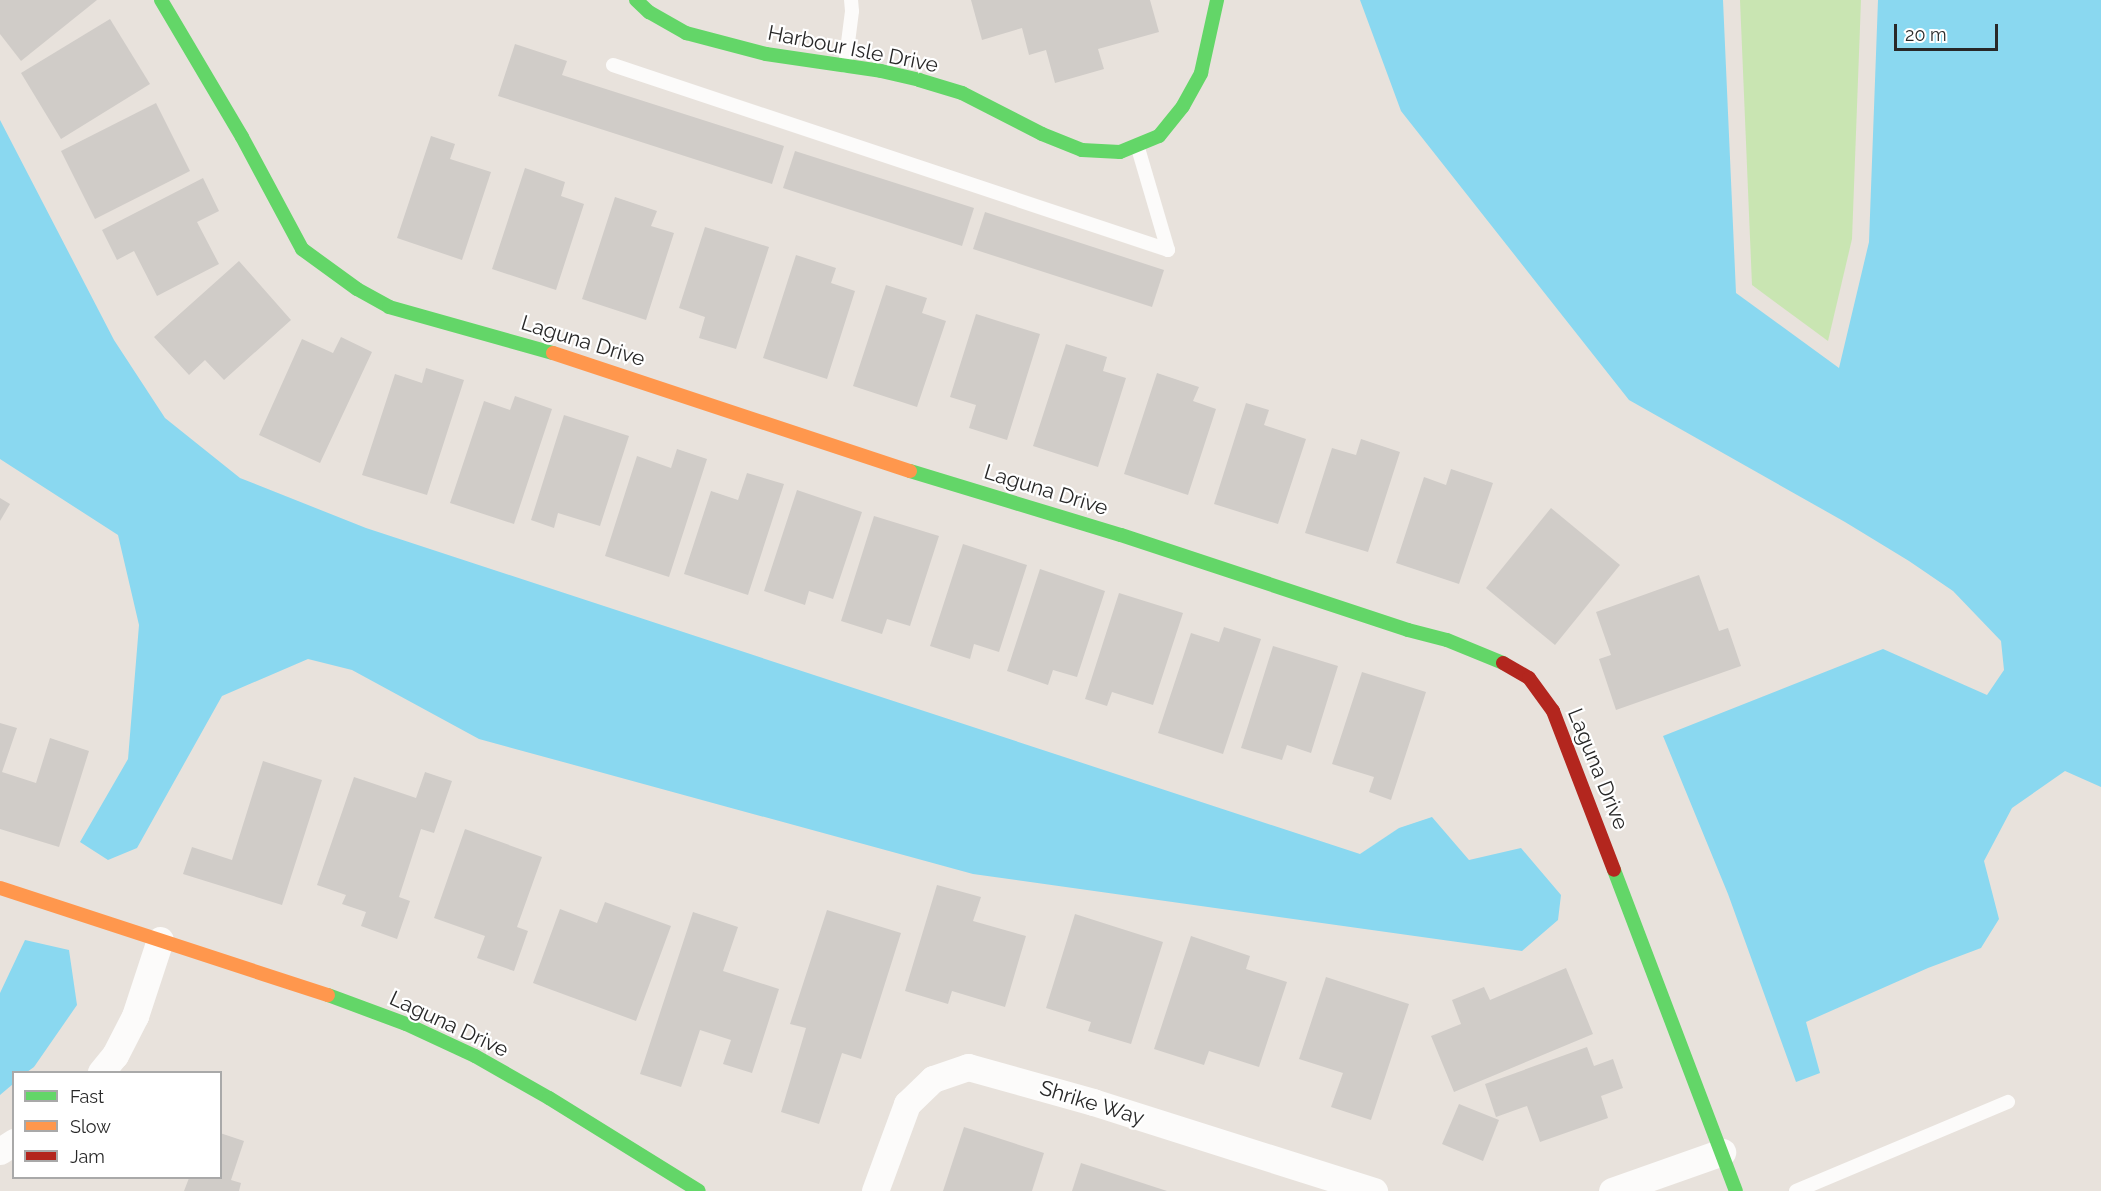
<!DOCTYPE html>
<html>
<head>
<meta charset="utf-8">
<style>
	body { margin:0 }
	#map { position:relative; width:2101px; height:1191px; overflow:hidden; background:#e8e2dc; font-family:Raleway,sans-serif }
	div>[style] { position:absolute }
	.green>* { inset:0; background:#c9e5b2 }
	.water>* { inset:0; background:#8ad8f0 }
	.building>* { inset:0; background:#d0ccc8 }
	.lane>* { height:14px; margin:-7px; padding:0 7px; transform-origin:7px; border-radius:7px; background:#fcfbfa }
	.street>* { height:27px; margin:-13.5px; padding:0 13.5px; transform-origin:13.5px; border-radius:13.5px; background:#fcfbfa }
	.fast>* { height:14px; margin:-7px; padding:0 7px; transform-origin:7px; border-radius:7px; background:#63d668 }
	.slow>* { height:14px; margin:-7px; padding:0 7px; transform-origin:7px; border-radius:7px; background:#ff974d }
	.jam>* { height:14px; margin:-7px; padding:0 7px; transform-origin:7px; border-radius:7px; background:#b3261e }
	span { translate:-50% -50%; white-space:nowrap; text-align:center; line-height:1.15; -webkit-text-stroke:4.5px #fff; paint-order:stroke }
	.street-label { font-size:21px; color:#282828 }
	.legend { position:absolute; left:12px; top:1071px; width:210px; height:108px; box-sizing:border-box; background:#fff; border:2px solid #a9a9a9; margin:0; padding:8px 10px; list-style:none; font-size:18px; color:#282828 }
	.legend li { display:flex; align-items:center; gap:12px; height:30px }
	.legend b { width:30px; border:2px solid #a9a9a9 }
	.scale { position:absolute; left:1894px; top:24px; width:104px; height:27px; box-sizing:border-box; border:3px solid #282828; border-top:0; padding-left:8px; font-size:18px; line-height:21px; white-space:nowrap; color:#282828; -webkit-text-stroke:4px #fff; paint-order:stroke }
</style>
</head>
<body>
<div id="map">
	<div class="green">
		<div style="clip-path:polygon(1740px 0,1861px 0,1852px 239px,1828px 341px,1752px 285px)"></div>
	</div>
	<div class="water">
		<div style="clip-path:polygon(1360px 0,1723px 0,1736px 293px,1839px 368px,1869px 242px,1878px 0,2101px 0,2101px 787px,2065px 771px,2012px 808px,1984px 861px,1999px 919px,1981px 948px,1928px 968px,1806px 1022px,1820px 1073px,1796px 1082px,1728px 894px,1663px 736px,1883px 649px,1987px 695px,2004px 670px,2001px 641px,1953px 591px,1909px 561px,1845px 522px,1629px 400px,1401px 111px)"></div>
		<div style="clip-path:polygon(0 120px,114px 340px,165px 418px,240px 478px,366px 528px,1360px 854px,1399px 828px,1432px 817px,1469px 860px,1521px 848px,1561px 895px,1558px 920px,1522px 951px,973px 874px,479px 739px,352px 670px,308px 659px,222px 696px,137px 848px,108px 860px,80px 842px,128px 759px,139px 625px,118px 535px,0 459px)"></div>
		<div style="clip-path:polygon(25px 940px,69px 950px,77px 1005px,34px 1067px,27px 1072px,14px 1072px,13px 1084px,0 1095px,0 993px)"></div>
	</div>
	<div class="building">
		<div style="clip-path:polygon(0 0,97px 0,21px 61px,0 34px)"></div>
		<div style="clip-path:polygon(971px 0,1150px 0,1159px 32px,1098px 49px,1104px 69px,1055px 83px,1046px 50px,1029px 55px,1022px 28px,982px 40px)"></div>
		<div style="clip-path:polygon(110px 19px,150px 84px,61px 139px,21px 73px)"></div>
		<div style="clip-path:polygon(515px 44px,567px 61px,562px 75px,784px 146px,772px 184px,498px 96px)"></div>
		<div style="clip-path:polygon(156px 103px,190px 171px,95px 219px,61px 151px)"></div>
		<div style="clip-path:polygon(431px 136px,455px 144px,450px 159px,491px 172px,462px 260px,397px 238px)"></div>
		<div style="clip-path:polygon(795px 151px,974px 208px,962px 246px,783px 188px)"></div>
		<div style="clip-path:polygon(525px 168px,565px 182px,561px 196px,584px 204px,556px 290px,492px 269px)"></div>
		<div style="clip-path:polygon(203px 178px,219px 211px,197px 222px,219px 264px,157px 296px,134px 251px,117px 260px,102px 230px)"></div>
		<div style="clip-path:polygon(615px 197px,657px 211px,651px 226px,674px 233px,646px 320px,582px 299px)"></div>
		<div style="clip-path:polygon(985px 212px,1164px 270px,1152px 307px,973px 249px)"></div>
		<div style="clip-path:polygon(705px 227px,769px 247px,736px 349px,699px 338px,705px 317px,679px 308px)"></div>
		<div style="clip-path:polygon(796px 255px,836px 268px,831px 283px,855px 291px,827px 379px,763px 358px)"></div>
		<div style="clip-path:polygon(239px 261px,291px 320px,224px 380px,205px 360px,189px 375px,154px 337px)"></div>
		<div style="clip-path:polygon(886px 285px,927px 298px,922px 313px,946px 321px,917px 407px,853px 386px)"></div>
		<div style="clip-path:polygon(976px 314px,1040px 334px,1007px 440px,969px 428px,976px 405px,950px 397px)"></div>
		<div style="clip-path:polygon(341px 337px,372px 352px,320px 463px,259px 435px,302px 339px,333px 353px)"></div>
		<div style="clip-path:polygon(1066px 344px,1107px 357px,1103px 371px,1126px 378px,1098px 467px,1033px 446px)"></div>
		<div style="clip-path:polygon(426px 368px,464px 380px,427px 495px,362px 475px,395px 374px,422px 383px)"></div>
		<div style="clip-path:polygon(1157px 373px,1199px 387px,1193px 401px,1216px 409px,1188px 495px,1124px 474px)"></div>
		<div style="clip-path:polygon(515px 396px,552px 409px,514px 524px,450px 503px,484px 401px,510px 410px)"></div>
		<div style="clip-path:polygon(1246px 403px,1269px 410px,1264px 425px,1306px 439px,1278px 524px,1214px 504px)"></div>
		<div style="clip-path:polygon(564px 415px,629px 436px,600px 526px,558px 513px,554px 528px,531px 520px)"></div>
		<div style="clip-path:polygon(1361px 439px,1400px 452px,1368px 552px,1305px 533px,1332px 448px,1356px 455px)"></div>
		<div style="clip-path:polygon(677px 449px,707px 459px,669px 577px,605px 556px,637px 456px,671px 468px)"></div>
		<div style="clip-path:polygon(1451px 469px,1493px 483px,1459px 584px,1396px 563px,1424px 477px,1446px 485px)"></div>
		<div style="clip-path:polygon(747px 473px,784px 484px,748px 595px,684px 574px,711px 491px,738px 500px)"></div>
		<div style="clip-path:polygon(797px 490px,862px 512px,833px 599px,809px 591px,805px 605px,764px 591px)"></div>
		<div style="clip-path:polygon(0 498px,10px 504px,0 521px)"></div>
		<div style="clip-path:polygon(1551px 508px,1620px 565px,1555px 645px,1486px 588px)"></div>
		<div style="clip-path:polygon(874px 516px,939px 536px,910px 626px,887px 619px,882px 634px,841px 621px)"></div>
		<div style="clip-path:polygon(963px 544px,1027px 565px,999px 652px,974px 644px,970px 659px,930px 646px)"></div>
		<div style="clip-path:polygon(1040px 569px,1105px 591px,1077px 677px,1053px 670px,1048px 685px,1007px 671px)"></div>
		<div style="clip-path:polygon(1699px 575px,1719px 631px,1728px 628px,1741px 666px,1616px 710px,1599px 659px,1611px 655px,1596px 612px)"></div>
		<div style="clip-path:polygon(1119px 593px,1183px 613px,1153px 705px,1112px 692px,1107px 706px,1085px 699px)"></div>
		<div style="clip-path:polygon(1224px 627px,1261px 639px,1223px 754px,1158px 733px,1191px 633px,1219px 642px)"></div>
		<div style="clip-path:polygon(1273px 646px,1338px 666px,1311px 753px,1287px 745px,1282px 760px,1241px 748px)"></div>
		<div style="clip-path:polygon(1362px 672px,1426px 692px,1391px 800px,1369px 792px,1374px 777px,1332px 764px)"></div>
		<div style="clip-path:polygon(0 723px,17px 728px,2px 772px,36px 783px,50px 738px,89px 751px,59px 847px,0 829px)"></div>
		<div style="clip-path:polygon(263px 761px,322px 780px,282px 905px,183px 874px,192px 847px,232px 860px)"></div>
		<div style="clip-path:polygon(425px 772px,452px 781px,434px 833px,421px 829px,399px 897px,410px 901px,397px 939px,361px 926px,366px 912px,342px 904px,346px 895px,317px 885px,354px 777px,416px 798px)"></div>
		<div style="clip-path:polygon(465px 829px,542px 857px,517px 927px,528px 931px,514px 971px,477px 958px,485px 936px,434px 918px)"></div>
		<div style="clip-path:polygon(937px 885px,981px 897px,973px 921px,1026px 936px,1005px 1007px,952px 991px,948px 1004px,905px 991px)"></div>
		<div style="clip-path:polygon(605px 902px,671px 926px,636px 1021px,533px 983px,560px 909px,597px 923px)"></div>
		<div style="clip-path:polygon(827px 910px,901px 933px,861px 1059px,842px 1053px,819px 1124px,781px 1112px,806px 1028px,790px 1024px)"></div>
		<div style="clip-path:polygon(693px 912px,738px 927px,723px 971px,779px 989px,752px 1073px,723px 1064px,731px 1040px,700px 1030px,681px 1087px,640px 1074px)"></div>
		<div style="clip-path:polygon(1075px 914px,1163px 942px,1131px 1044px,1088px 1031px,1091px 1022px,1046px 1008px)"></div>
		<div style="clip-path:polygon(1191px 936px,1250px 956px,1246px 969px,1287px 982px,1259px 1067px,1209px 1051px,1204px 1065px,1154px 1049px)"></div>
		<div style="clip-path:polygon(1566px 968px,1593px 1034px,1454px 1092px,1431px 1036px,1461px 1024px,1452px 1000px,1484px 987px,1490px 1000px)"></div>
		<div style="clip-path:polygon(1326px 977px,1409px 1004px,1371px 1120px,1331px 1107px,1343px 1073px,1299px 1059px)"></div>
		<div style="clip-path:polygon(1587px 1047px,1594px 1066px,1613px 1059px,1623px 1088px,1601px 1096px,1608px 1118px,1540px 1142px,1527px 1106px,1496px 1117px,1485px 1084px)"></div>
		<div style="clip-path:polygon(1459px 1104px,1499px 1120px,1483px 1161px,1442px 1144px)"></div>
		<div style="clip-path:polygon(964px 1127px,1044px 1153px,1032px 1191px,943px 1191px)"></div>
		<div style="clip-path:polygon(220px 1133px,244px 1141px,231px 1180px,241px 1183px,239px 1191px,184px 1191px,189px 1178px,220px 1178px)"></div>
		<div style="clip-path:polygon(1081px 1163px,1167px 1191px,1072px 1191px)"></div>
	</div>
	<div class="lane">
		<div style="left:613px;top:65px;width:585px;rotate:18.43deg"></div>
		<div style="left:1168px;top:250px;width:109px;rotate:-106.4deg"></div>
		<div style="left:845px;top:66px;width:55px;rotate:-82.7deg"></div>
		<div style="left:852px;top:11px;width:11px;rotate:-95deg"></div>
		<div style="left:1796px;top:1191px;width:230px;rotate:-22.8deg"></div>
	</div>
	<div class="street">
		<div style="left:101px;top:1072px;width:22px;rotate:-51deg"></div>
		<div style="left:115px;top:1055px;width:44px;rotate:-62.9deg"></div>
		<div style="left:135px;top:1016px;width:80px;rotate:-71.8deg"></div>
		<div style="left:0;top:1151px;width:17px;rotate:-33deg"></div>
		<div style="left:875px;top:1191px;width:93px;rotate:-69.8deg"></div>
		<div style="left:907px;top:1104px;width:36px;rotate:-44deg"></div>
		<div style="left:933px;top:1079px;width:37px;rotate:-19deg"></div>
		<div style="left:968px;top:1067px;width:130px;rotate:15.6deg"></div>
		<div style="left:1093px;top:1102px;width:295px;rotate:17.6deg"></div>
		<div style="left:1612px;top:1191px;width:117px;rotate:-19.5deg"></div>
	</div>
	<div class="fast">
		<div style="left:161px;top:0;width:159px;rotate:59.4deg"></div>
		<div style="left:242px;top:137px;width:127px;rotate:61.8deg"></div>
		<div style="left:302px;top:249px;width:68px;rotate:36deg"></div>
		<div style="left:357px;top:289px;width:37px;rotate:29deg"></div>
		<div style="left:389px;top:307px;width:170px;rotate:15.7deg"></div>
		<div style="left:636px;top:0;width:18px;rotate:43deg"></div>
		<div style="left:649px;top:12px;width:43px;rotate:29.6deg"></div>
		<div style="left:686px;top:33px;width:83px;rotate:14.7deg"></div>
		<div style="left:766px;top:54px;width:116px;rotate:8.4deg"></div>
		<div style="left:881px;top:71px;width:39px;rotate:13deg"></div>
		<div style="left:919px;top:80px;width:45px;rotate:16.8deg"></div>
		<div style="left:962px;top:93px;width:90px;rotate:27.1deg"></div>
		<div style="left:1042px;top:134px;width:43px;rotate:21.8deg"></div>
		<div style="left:1082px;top:150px;width:38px;rotate:3deg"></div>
		<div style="left:1120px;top:152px;width:42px;rotate:-22.3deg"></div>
		<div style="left:1159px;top:136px;width:38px;rotate:-51deg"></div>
		<div style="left:1183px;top:106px;width:38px;rotate:-61deg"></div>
		<div style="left:1201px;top:73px;width:75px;rotate:-77.6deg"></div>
		<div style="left:910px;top:471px;width:220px;rotate:16.9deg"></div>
		<div style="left:1121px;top:535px;width:302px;rotate:18.3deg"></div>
		<div style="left:1408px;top:630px;width:40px;rotate:14.4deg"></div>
		<div style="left:1447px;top:640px;width:61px;rotate:22.3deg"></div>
		<div style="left:1614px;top:870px;width:343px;rotate:69.2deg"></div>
		<div style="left:328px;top:995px;width:83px;rotate:20.4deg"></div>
		<div style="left:406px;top:1024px;width:76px;rotate:24.9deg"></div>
		<div style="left:475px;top:1056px;width:85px;rotate:29.6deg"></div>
		<div style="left:549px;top:1098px;width:176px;rotate:31.8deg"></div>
	</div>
	<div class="slow">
		<div style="left:553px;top:353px;width:376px;rotate:18.3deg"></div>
		<div style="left:0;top:888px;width:345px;rotate:18.1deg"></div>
	</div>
	<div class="jam">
		<div style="left:1503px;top:663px;width:30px;rotate:30deg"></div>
		<div style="left:1529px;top:678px;width:41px;rotate:54deg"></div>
		<div style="left:1553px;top:711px;width:170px;rotate:69deg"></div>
	</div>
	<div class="street-label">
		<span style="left:853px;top:49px;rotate:11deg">Harbour Isle Drive</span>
		<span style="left:583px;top:341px;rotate:17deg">Laguna Drive</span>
		<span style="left:1046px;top:490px;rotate:17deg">Laguna Drive</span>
		<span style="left:1598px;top:769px;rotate:68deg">Laguna Drive</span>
		<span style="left:449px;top:1024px;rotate:25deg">Laguna Drive</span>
		<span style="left:1092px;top:1103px;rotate:17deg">Shrike Way</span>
	</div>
	<ul class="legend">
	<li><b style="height:8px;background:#63d668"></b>Fast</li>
	<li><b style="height:8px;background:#ff974d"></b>Slow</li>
	<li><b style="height:8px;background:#b3261e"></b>Jam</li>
	</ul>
	<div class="scale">20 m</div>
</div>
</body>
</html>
